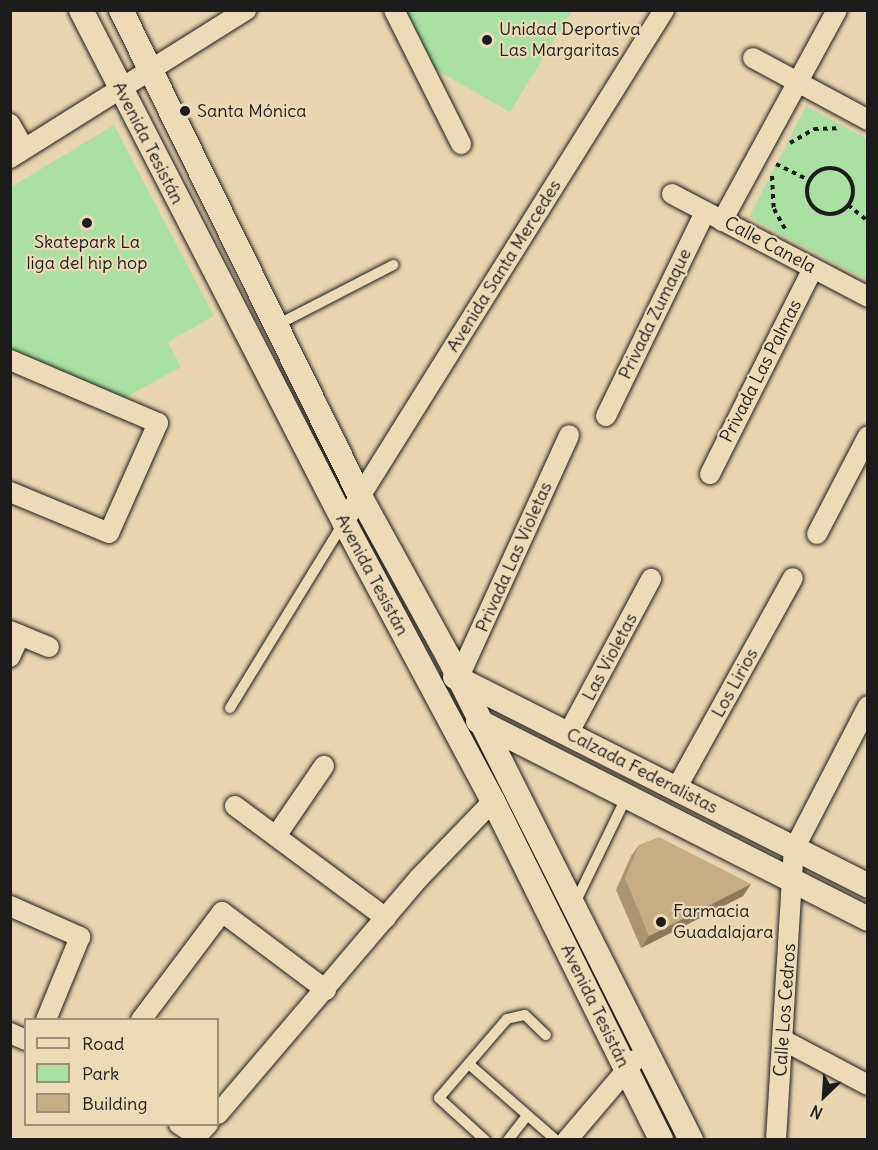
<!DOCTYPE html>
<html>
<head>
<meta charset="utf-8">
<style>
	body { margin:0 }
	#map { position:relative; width:878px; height:1150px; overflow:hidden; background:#e9d5b0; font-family:Delius,sans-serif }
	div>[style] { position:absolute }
	.green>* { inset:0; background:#aae0a2 }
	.path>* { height:4px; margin-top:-2px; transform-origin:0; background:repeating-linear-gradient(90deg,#1c1c1c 0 4.5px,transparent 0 9px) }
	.path>.ring { margin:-2px; padding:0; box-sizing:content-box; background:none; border:4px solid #1c1c1c; border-radius:50% }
	.roads { filter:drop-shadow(0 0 2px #1c1c1c) drop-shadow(0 0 2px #1c1c1c) }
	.service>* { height:10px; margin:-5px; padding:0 5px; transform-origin:5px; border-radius:5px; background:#eddbb8 }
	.minor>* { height:20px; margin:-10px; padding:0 10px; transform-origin:10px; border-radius:10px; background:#eddbb8 }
	.tertiary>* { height:24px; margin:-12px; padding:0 12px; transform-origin:12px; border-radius:12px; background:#eddbb8 }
	.wall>* { inset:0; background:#aa9571 }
	.shaded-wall>* { inset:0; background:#8b795c }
	.building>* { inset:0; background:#c6ad83 }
	.dots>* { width:16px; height:16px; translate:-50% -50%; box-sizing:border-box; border:3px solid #eddbb8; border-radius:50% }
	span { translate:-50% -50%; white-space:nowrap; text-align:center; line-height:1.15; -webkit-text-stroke:4.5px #eddbb8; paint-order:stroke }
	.poi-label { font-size:18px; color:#1c1c1c }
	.left { translate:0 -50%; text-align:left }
	.street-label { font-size:18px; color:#1c1c1c }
	.frame { position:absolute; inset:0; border:12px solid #1c1c1c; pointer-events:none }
	.legend { position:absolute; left:24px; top:1018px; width:195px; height:108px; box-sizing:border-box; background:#eddbb8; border:2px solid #998f7a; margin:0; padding:8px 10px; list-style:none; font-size:18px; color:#1c1c1c }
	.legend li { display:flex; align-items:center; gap:12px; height:30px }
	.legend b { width:30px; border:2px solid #998f7a }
	.north { position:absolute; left:794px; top:1066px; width:60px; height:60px; -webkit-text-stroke:4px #eddbb8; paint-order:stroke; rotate:205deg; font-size:16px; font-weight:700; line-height:24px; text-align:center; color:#1c1c1c }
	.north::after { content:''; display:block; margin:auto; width:21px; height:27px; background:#1c1c1c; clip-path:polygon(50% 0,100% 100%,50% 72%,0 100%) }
</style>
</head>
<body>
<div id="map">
	<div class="green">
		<div style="clip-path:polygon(405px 11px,572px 11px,510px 112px,435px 69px)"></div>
		<div style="clip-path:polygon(806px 106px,867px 139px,867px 280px,749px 217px)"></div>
		<div style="clip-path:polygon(114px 125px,214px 316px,168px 342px,181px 367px,122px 399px,11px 351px,11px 187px)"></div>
	</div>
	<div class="path">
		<div style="left:790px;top:143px;width:28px;rotate:-30deg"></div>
		<div style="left:814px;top:129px;width:24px;rotate:-2deg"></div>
		<div style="left:776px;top:164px;width:37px;rotate:26deg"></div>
		<div class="ring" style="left:807px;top:168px;width:42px;height:42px"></div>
		<div style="left:772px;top:176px;width:33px;rotate:87deg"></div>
		<div style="left:774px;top:209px;width:25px;rotate:61deg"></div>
		<div style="left:848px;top:205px;width:26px;rotate:39deg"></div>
	</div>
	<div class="roads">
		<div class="service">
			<div style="left:277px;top:325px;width:131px;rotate:-27.3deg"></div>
			<div style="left:230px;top:708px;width:218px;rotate:-58.5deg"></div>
			<div style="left:575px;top:903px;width:119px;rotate:-64.1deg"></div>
			<div style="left:470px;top:1065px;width:114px;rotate:41.1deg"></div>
			<div style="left:485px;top:1140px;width:62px;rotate:-137.6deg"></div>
			<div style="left:439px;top:1098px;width:104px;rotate:-49.3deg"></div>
			<div style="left:507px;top:1019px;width:18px;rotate:-13deg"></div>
			<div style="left:525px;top:1015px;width:29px;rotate:44deg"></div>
			<div style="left:508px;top:1140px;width:31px;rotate:-52deg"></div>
		</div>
		<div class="minor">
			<div style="left:394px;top:10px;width:150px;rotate:63.4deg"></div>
			<div style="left:753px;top:58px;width:131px;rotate:28.3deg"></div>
			<div style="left:10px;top:124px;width:28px;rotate:60deg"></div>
			<div style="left:10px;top:158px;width:279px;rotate:-32.1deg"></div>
			<div style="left:672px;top:194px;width:221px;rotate:27.7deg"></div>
			<div style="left:722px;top:221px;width:240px;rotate:-61.4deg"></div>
			<div style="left:10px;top:360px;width:161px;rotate:23.1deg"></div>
			<div style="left:158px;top:423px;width:120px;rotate:114deg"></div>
			<div style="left:109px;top:533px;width:107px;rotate:-157.5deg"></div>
			<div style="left:606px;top:416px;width:227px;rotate:-64.1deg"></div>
			<div style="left:710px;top:474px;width:230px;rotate:-63.4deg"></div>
			<div style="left:344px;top:522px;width:604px;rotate:-57.99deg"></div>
			<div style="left:817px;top:534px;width:110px;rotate:-62.5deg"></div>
			<div style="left:10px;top:631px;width:42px;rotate:22.3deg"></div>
			<div style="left:10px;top:657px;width:24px;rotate:-66deg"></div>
			<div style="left:458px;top:679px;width:268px;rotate:-65.5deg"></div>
			<div style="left:568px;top:734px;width:176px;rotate:-61.8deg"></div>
			<div style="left:676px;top:789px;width:241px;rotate:-61deg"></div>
			<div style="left:235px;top:806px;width:188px;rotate:36.6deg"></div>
			<div style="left:276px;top:836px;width:85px;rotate:-55.6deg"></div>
			<div style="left:10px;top:906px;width:77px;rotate:23.9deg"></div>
			<div style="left:80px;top:937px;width:90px;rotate:112.3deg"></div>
			<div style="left:141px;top:1020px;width:135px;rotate:-53.1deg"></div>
			<div style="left:222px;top:912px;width:130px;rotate:36.9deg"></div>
			<div style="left:10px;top:1033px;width:17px;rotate:24deg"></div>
			<div style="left:783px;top:1040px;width:96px;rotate:27.9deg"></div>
			<div style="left:218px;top:1114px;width:310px;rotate:-49.6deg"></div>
			<div style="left:419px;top:878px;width:107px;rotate:-46.1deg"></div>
			<div style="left:179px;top:1124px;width:22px;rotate:34deg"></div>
			<div style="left:197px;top:1136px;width:16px;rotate:-47deg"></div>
			<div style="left:567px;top:1140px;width:105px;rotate:-49.6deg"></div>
			<div style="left:776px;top:1140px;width:292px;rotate:-86.5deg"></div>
			<div style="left:794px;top:849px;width:161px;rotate:-62.6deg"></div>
		</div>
		<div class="tertiary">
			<div style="left:81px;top:10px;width:576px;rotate:62.81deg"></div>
			<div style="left:344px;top:522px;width:316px;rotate:61.9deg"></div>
			<div style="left:493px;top:801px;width:378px;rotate:63.6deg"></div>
			<div style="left:121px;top:10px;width:542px;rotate:63.81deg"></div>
			<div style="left:360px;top:496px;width:183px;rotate:61.2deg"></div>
			<div style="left:448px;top:656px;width:542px;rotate:63.34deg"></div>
			<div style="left:455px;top:677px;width:463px;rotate:26.8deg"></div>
			<div style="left:478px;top:721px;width:437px;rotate:26.9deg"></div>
		</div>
	</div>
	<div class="wall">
		<div style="clip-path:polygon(639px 845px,751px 884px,743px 896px,641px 948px,616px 890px,631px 856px)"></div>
	</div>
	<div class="shaded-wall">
		<div style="clip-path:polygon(751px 884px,743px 896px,641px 948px,649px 936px)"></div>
	</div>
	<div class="building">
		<div style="clip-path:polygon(659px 837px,751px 884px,649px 936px,625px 878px,639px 845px)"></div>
	</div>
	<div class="dots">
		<div style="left:487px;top:40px;background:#1c1c1c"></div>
		<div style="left:185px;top:111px;background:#1c1c1c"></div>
		<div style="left:87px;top:223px;background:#1c1c1c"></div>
		<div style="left:661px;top:922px;background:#1c1c1c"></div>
	</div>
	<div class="poi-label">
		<span class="left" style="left:499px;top:40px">Unidad Deportiva<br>Las Margaritas</span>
		<span class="left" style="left:197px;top:111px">Santa Mónica</span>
		<span style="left:87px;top:253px">Skatepark La<br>liga del hip hop</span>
		<span class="left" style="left:673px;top:922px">Farmacia<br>Guadalajara</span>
	</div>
	<div class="street-label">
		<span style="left:148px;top:143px;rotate:63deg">Avenida Tesistán</span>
		<span style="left:770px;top:245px;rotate:28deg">Calle Canela</span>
		<span style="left:504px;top:266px;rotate:-58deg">Avenida Santa Mercedes</span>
		<span style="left:655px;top:314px;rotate:-64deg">Privada Zumaque</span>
		<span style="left:761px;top:371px;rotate:-63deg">Privada Las Palmas</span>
		<span style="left:514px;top:557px;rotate:-66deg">Privada Las Violetas</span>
		<span style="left:372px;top:575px;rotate:62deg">Avenida Tesistán</span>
		<span style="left:610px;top:657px;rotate:-62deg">Las Violetas</span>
		<span style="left:735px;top:683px;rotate:-61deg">Los Lirios</span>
		<span style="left:642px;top:771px;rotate:27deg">Calzada Federalistas</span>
		<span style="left:595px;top:1006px;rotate:64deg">Avenida Tesistán</span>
		<span style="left:785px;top:1010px;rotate:-86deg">Calle Los Cedros</span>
	</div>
	<div class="frame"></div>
	<ul class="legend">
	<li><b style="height:8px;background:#eddbb8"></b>Road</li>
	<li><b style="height:16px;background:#aae0a2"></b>Park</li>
	<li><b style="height:16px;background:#c6ad83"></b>Building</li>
	</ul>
	<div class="north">N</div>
</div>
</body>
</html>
